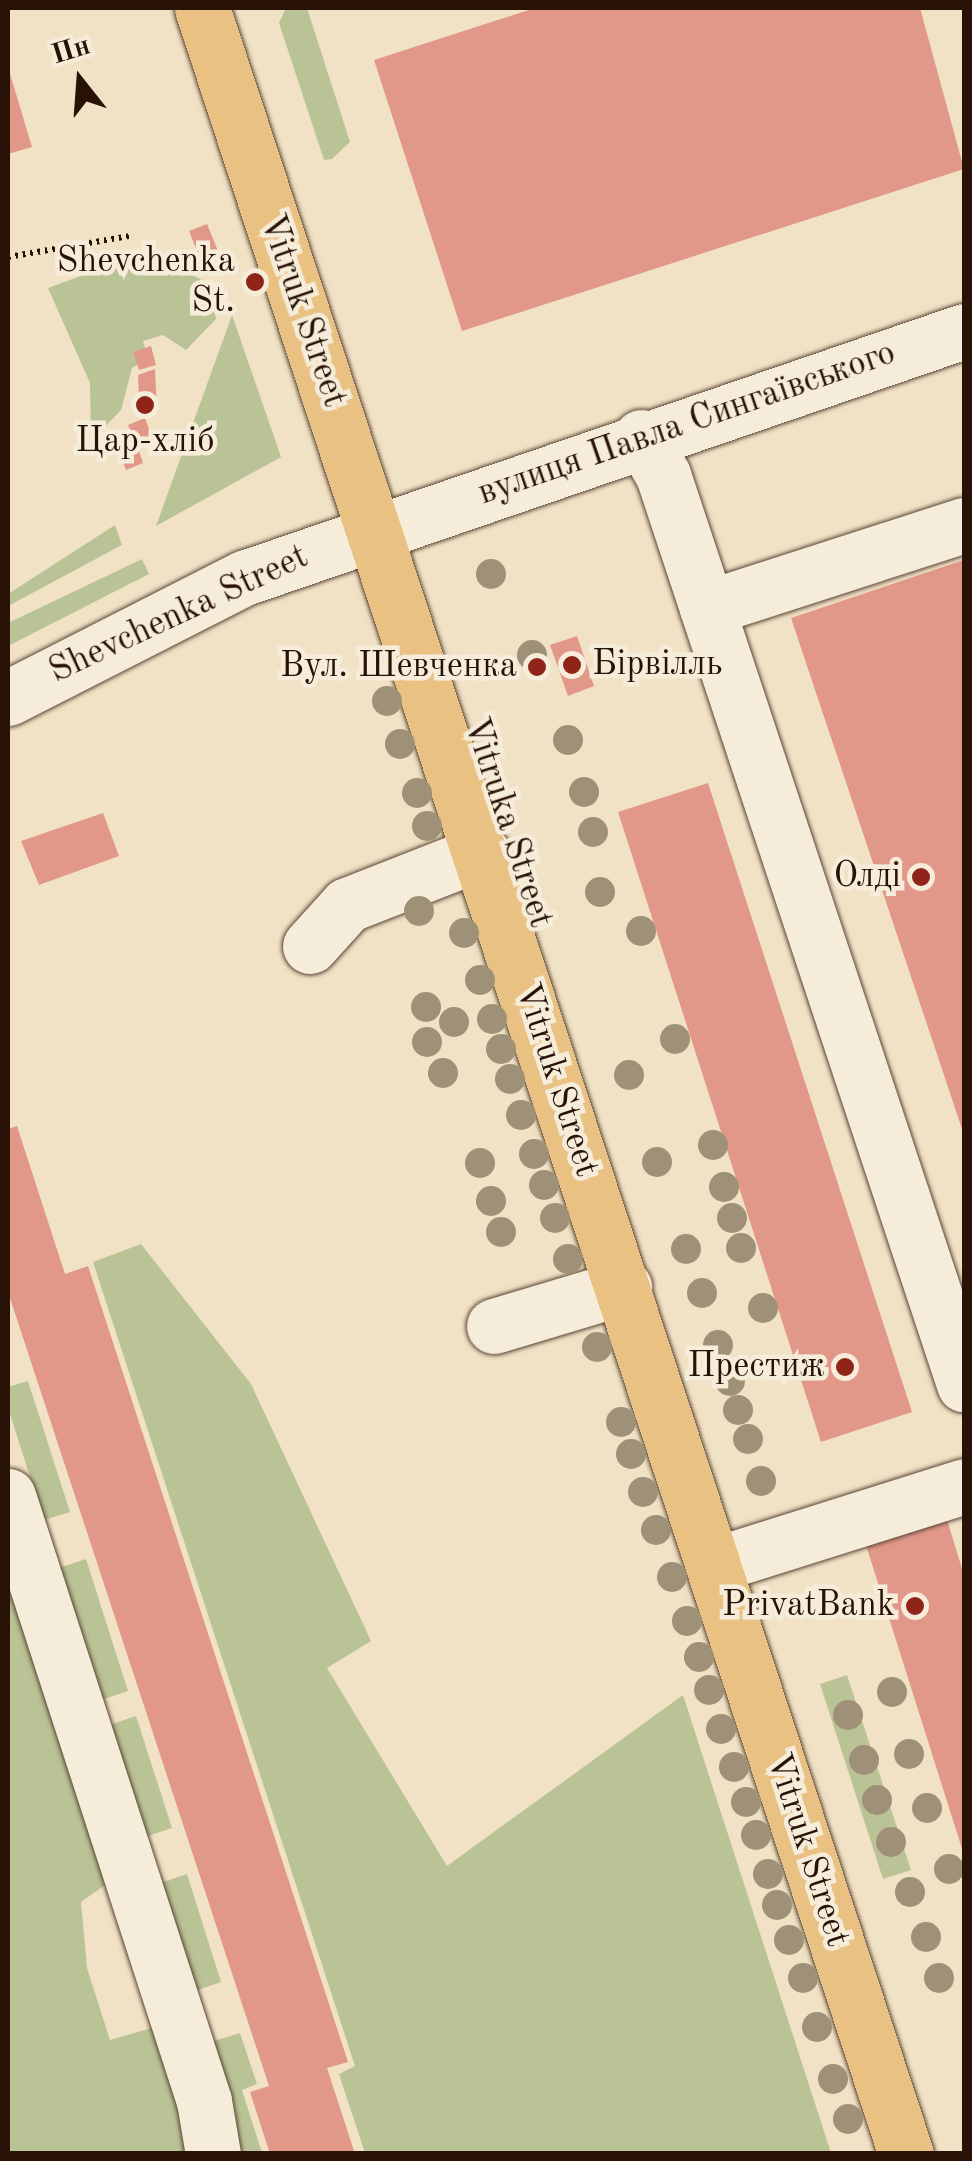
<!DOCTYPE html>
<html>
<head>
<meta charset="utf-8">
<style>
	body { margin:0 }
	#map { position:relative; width:972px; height:2161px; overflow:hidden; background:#f1e2c6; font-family:"Old Standard TT",serif }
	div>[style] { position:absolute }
	.green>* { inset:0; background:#bac395 }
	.building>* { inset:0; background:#e19889 }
	.path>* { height:6px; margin-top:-3px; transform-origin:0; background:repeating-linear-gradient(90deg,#281105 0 2.5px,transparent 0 7.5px) }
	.roads { filter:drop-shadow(0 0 2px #5a4535) drop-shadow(0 0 2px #5a4535) }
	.minor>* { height:55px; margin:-27.5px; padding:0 27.5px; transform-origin:27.5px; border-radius:27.5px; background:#f6ecda }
	.major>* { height:55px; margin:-27.5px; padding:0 27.5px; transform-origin:27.5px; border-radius:27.5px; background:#e8c183 }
	.trees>* { width:30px; height:30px; margin:-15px; border-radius:50%; background:#9e9177 }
	.dots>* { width:28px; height:28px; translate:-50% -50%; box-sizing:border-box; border:5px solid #f6ecda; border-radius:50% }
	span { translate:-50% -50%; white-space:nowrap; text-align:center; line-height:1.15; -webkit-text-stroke:9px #f6ecda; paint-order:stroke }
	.poi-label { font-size:35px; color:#281105 }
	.right { translate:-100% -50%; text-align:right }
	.left { translate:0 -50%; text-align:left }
	.street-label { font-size:35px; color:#281105 }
	.frame { position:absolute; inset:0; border:10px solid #281105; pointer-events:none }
	.north { position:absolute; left:30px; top:30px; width:100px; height:100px; -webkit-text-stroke:8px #f6ecda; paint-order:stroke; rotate:343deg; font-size:28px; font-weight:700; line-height:40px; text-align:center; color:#281105 }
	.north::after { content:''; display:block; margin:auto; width:35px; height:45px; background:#281105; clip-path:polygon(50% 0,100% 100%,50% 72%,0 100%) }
</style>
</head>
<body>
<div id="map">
	<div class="green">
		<div style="clip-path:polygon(286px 8px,307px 8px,350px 142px,332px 159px,324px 160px,279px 23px)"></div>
		<div style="clip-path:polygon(149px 251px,209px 284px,216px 319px,186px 350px,163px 335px,143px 341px,148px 358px,132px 368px,121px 410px,91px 441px,90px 383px,48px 288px)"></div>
		<div style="clip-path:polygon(232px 315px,281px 457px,156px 526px)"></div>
		<div style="clip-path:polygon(115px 525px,122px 545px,8px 606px,8px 594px)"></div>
		<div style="clip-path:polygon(142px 559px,149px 574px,8px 646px,8px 623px)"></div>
		<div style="clip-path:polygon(141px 1244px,251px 1384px,371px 1641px,327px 1668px,447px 1866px,683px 1695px,831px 2153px,365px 2153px,339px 2074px,355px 2066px,93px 1262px)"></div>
		<div style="clip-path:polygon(28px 1381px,70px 1512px,44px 1520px,8px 1408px,8px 1387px)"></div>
		<div style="clip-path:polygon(86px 1559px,128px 1691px,101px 1700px,59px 1568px)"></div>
		<div style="clip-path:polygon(8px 1582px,108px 1883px,81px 1902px,87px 1968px,110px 2040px,155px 2027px,195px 2153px,8px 2153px)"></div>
		<div style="clip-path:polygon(847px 1675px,911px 1870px,883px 1879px,820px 1684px)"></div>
		<div style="clip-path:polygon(136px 1716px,172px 1828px,145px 1837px,109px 1725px)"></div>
		<div style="clip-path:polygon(187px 1874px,221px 1982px,195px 1991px,160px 1883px)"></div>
		<div style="clip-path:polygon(240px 2033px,257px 2084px,242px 2090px,262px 2153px,231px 2153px,211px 2042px)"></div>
	</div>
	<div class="building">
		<div style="clip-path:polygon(535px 8px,920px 8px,964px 169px,462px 331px,374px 60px)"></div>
		<div style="clip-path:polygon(8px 67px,32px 147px,8px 154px)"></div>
		<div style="clip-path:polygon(207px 224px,218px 251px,200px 258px,189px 231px)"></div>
		<div style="clip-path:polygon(151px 346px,156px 365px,139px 370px,133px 352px)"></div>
		<div style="clip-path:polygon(155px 369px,157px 411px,140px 417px,138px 375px)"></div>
		<div style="clip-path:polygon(145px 418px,152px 437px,135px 443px,128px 425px)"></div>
		<div style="clip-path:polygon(137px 445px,143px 463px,126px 470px,119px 451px)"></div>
		<div style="clip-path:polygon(964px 560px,964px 1135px,791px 618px)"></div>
		<div style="clip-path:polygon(577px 636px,594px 686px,568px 696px,550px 645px)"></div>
		<div style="clip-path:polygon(708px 783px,912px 1412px,821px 1442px,618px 812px)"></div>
		<div style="clip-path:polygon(103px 813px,119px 856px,39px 885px,21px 841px)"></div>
		<div style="clip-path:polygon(17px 1126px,65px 1274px,88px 1266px,348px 2062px,327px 2068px,355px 2154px,270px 2154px,250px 2092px,269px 2086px,8px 1292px,8px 1129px)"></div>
		<div style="clip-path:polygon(945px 1513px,964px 1575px,964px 1855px,864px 1539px)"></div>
	</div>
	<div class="path">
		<div style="left:8px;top:257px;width:124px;rotate:-9.8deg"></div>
	</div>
	<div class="roads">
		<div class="minor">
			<div style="left:641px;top:437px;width:44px;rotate:59.9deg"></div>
			<div style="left:663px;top:475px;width:958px;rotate:71.68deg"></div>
			<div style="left:707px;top:608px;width:270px;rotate:-17.9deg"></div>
			<div style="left:8px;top:698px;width:265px;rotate:-27deg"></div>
			<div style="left:244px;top:578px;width:761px;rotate:-18.93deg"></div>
			<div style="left:310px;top:946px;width:55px;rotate:-47.9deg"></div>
			<div style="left:347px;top:905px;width:145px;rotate:-21.4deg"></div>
			<div style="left:494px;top:1326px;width:136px;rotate:-16.7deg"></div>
			<div style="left:8px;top:1496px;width:636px;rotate:72.05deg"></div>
			<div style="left:204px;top:2101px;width:54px;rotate:80.4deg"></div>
			<div style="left:714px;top:1565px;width:262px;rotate:-17.5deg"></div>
		</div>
		<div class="major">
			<div style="left:202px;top:8px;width:2259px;rotate:71.84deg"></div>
		</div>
	</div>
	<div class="trees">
		<div style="left:491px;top:574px"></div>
		<div style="left:532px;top:655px"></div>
		<div style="left:387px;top:701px"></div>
		<div style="left:568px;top:740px"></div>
		<div style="left:400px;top:744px"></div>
		<div style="left:584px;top:792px"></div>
		<div style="left:417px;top:793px"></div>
		<div style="left:427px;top:826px"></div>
		<div style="left:593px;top:832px"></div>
		<div style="left:600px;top:892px"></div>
		<div style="left:419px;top:911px"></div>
		<div style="left:641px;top:931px"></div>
		<div style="left:464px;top:933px"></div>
		<div style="left:480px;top:980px"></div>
		<div style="left:426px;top:1007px"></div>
		<div style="left:492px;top:1019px"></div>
		<div style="left:454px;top:1022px"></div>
		<div style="left:675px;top:1039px"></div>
		<div style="left:427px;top:1042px"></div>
		<div style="left:501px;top:1049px"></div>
		<div style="left:443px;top:1073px"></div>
		<div style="left:629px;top:1075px"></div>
		<div style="left:510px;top:1079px"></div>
		<div style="left:521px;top:1115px"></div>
		<div style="left:713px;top:1145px"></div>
		<div style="left:534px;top:1154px"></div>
		<div style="left:657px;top:1162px"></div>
		<div style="left:480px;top:1163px"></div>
		<div style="left:544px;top:1185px"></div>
		<div style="left:724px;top:1187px"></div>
		<div style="left:491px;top:1201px"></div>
		<div style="left:555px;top:1218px"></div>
		<div style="left:732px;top:1218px"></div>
		<div style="left:501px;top:1232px"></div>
		<div style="left:741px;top:1248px"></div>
		<div style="left:686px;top:1249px"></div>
		<div style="left:568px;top:1259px"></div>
		<div style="left:702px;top:1293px"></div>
		<div style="left:763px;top:1308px"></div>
		<div style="left:718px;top:1345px"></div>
		<div style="left:597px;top:1347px"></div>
		<div style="left:730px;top:1381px"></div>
		<div style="left:738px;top:1410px"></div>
		<div style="left:621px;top:1422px"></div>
		<div style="left:748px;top:1439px"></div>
		<div style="left:631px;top:1454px"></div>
		<div style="left:761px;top:1481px"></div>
		<div style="left:643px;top:1492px"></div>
		<div style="left:656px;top:1530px"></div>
		<div style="left:672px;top:1577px"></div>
		<div style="left:687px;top:1621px"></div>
		<div style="left:699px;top:1657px"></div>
		<div style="left:709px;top:1690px"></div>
		<div style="left:892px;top:1692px"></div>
		<div style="left:848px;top:1715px"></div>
		<div style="left:721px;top:1729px"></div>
		<div style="left:909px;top:1754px"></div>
		<div style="left:864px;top:1760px"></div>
		<div style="left:734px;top:1767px"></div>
		<div style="left:877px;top:1800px"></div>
		<div style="left:746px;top:1802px"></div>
		<div style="left:927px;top:1808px"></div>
		<div style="left:756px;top:1835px"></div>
		<div style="left:891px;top:1842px"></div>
		<div style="left:949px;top:1869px"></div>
		<div style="left:768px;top:1874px"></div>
		<div style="left:910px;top:1892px"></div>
		<div style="left:777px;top:1905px"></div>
		<div style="left:926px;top:1937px"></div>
		<div style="left:789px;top:1940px"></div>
		<div style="left:803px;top:1978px"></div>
		<div style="left:939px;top:1978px"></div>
		<div style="left:817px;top:2027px"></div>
		<div style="left:833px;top:2079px"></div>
		<div style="left:848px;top:2119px"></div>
	</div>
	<div class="dots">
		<div style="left:255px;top:282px;background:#8f2418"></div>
		<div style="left:145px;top:405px;background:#8f2418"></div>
		<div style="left:572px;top:665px;background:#8f2418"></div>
		<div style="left:537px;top:667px;background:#8f2418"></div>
		<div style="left:921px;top:877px;background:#8f2418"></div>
		<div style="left:845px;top:1367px;background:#8f2418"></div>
		<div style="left:915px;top:1606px;background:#8f2418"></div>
	</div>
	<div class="poi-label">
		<span class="right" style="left:235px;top:282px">Shevchenka<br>St.</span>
		<span style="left:145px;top:442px">Цар-хліб</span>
		<span class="left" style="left:592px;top:665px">Бірвілль</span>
		<span class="right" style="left:517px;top:667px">Вул. Шевченка</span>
		<span class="right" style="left:901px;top:877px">Олді</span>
		<span class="right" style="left:825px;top:1367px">Престиж</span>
		<span class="right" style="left:895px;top:1606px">PrivatBank</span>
	</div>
	<div class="street-label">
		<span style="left:302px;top:311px;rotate:71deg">Vitruk Street</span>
		<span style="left:687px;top:424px;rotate:-19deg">вулиця Павла Сингаївського</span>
		<span style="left:179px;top:615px;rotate:-25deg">Shevchenka Street</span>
		<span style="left:507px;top:823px;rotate:72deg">Vitruka Street</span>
		<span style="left:556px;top:1080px;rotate:72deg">Vitruk Street</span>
		<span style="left:807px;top:1850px;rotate:72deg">Vitruk Street</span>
	</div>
	<div class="frame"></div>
	<div class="north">Пн</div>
</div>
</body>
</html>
